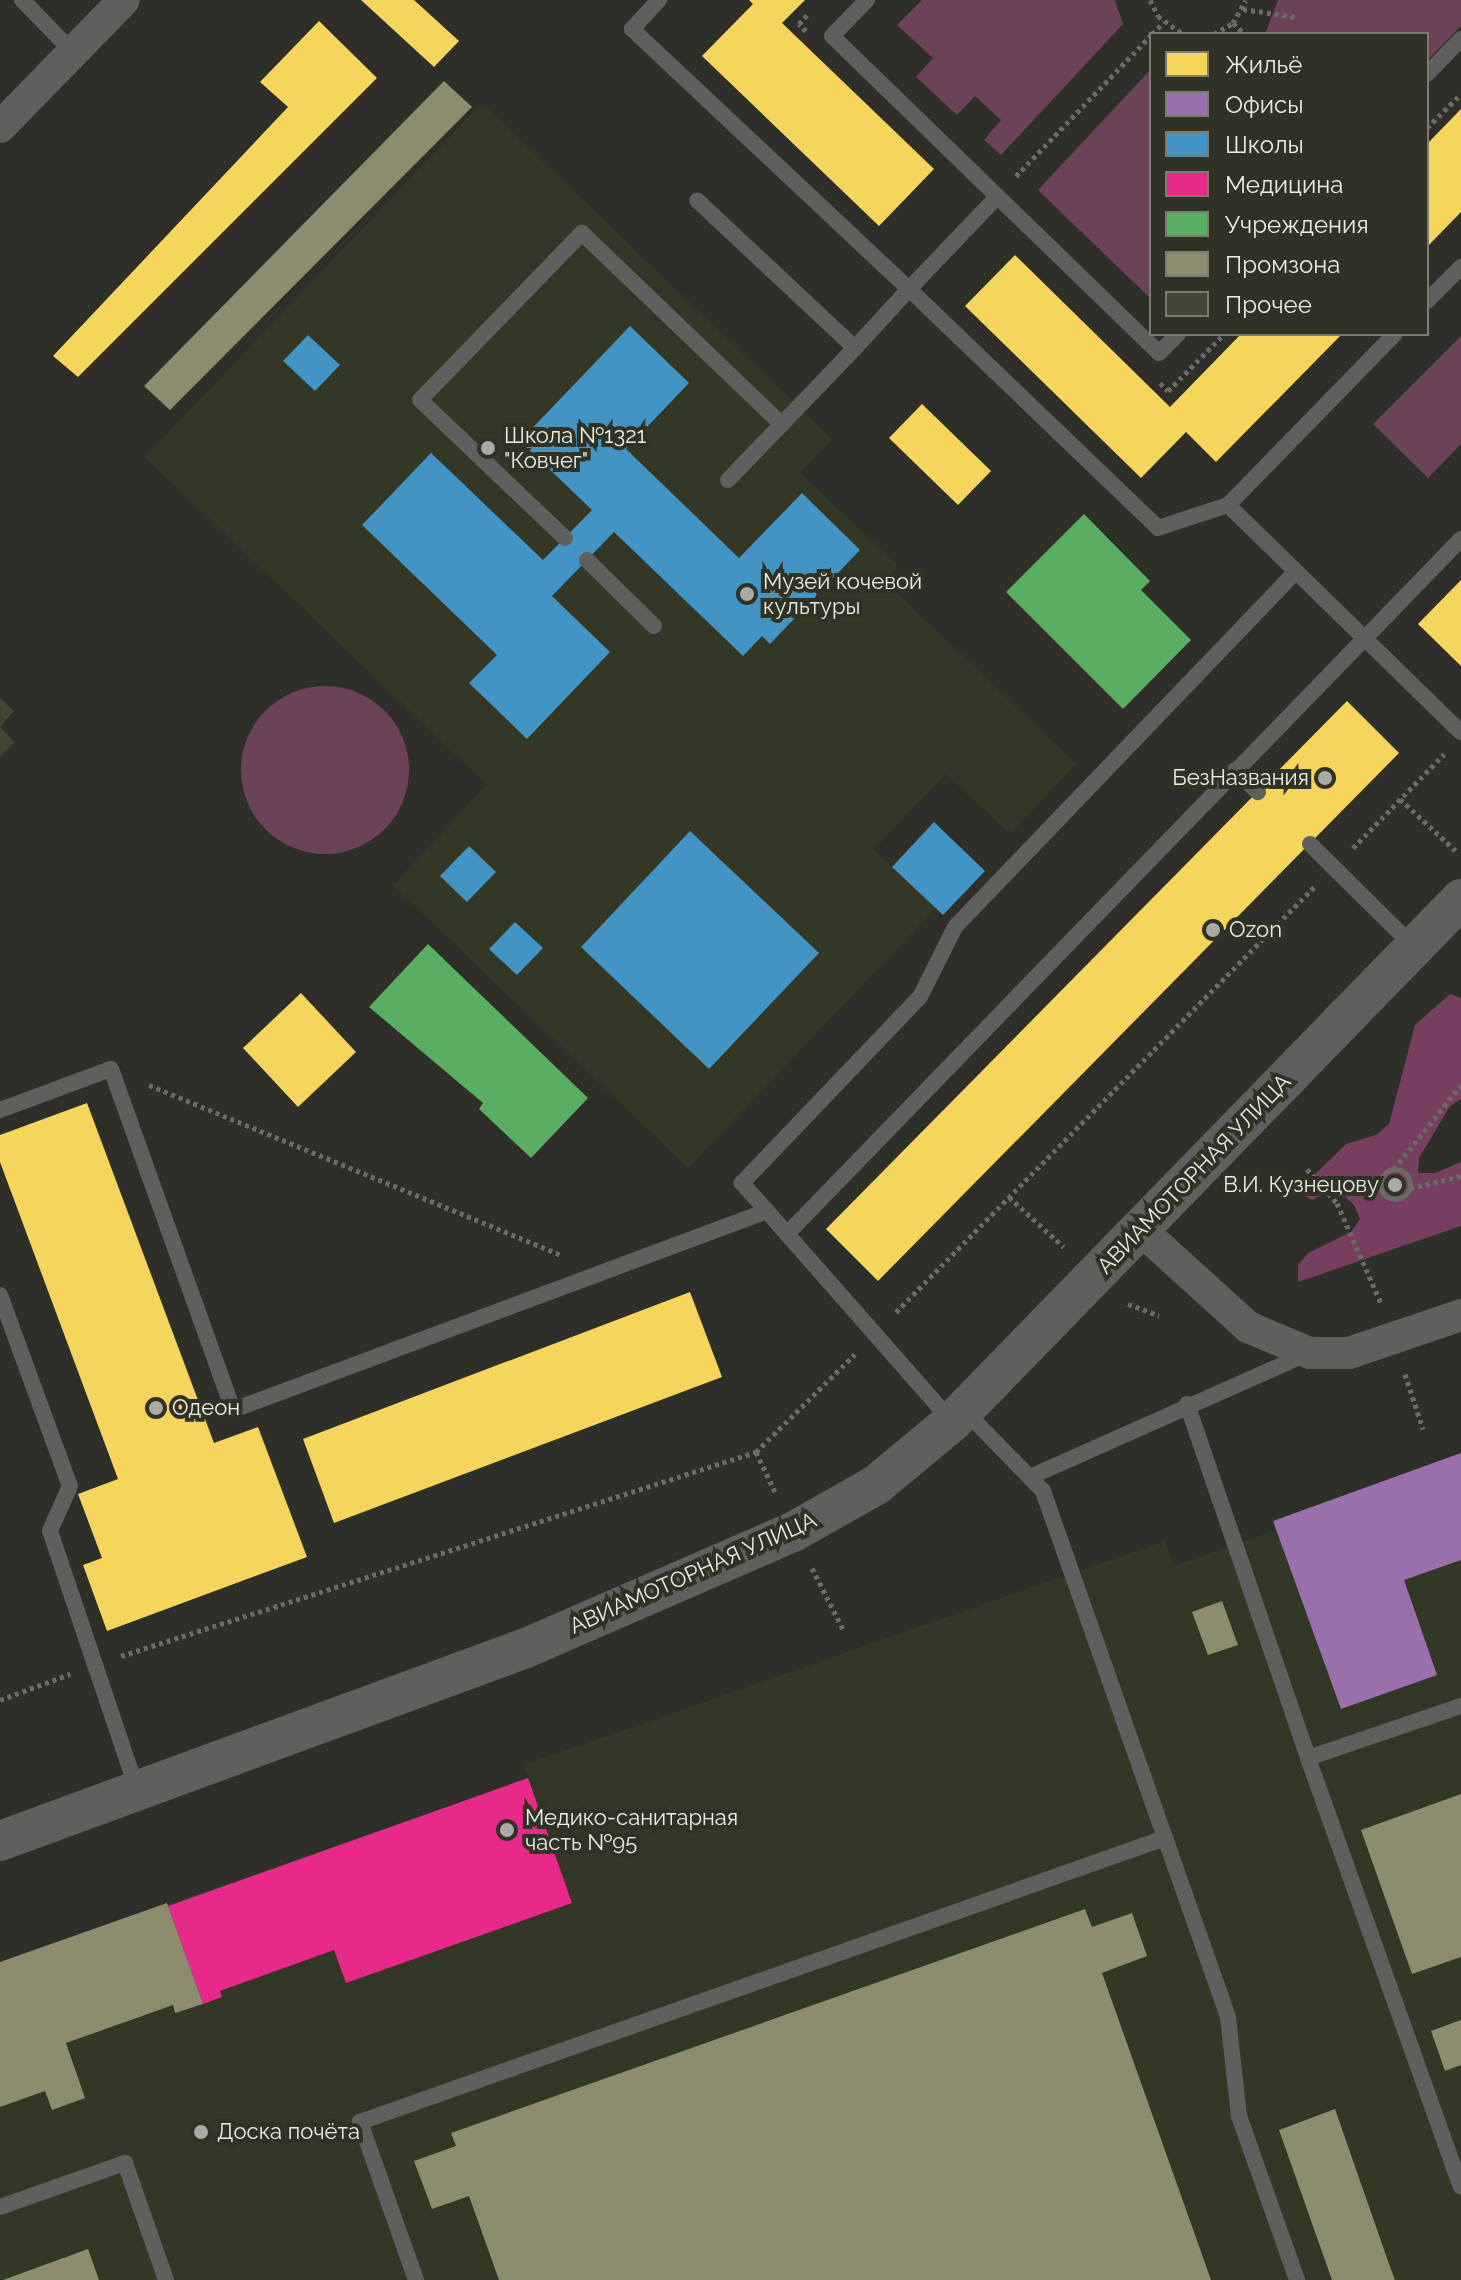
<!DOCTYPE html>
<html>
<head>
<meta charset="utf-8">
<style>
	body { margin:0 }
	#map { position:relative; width:1461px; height:2280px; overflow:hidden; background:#2e2f29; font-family:Raleway,sans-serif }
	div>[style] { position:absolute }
	.built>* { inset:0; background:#333726 }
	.green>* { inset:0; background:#6b4258 }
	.round { border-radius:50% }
	.forest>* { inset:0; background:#773f5f }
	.homes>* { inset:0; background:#f6d55c }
	.offices>* { inset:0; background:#9970ab }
	.schools>* { inset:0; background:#4393c3 }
	.health>* { inset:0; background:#e7298a }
	.public>* { inset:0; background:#5aae61 }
	.industry>* { inset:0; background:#8c8c6e }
	.building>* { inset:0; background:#424531 }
	.path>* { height:5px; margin-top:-2.5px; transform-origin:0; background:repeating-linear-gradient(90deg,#6a6a67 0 4px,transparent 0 8px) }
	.path>.ring { margin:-2.5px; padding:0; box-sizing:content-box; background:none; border:5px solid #6a6a67; border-radius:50% }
	.service>* { height:16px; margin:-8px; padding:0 8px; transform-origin:8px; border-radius:8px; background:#5f605d }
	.minor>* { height:32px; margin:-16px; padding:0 16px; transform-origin:16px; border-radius:16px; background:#5f605d }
	.tertiary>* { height:40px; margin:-20px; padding:0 20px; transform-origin:20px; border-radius:20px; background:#5f605d }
	.dots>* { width:22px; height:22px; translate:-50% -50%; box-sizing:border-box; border:4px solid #303226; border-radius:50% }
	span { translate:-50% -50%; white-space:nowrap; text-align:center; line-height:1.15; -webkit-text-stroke:8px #303226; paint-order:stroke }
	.poi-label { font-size:22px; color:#eaece4 }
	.left { translate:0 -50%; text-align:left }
	.right { translate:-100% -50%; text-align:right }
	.street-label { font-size:22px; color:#eaece4 }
	.legend { position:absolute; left:1149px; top:32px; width:280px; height:304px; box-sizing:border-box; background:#303226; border:2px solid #7a7c72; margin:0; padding:10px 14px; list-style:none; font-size:24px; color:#eaece4 }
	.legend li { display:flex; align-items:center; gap:16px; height:40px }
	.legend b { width:40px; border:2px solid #7a7c72 }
</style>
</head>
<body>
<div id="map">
	<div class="built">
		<div style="clip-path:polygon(482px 103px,832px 439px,800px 473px,898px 565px,884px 580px,1076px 764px,1010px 834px,946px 774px,874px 849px,936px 908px,688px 1168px,393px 885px,487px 785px,145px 457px)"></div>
		<div style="clip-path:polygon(1461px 1453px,1461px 2280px,0 2280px,0 1962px,528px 1779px,524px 1765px,1165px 1541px,1174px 1566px,1276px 1530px,1273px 1521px)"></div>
	</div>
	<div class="green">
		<div style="clip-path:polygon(922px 0,1115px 0,1123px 24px,1001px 155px,984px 140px,1001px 120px,975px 96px,957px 115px,916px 77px,933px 58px,897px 25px)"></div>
		<div style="clip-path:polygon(1278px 0,1461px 0,1461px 26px,1427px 61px,1427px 34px,1265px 34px)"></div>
		<div style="clip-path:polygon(1151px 69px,1151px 299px,1038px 190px)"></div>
		<div style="clip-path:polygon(1461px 336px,1461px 444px,1428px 478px,1373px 424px)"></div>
		<div class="round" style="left:241px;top:686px;width:168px;height:168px"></div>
	</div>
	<div class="forest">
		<div style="clip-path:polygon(1450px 994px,1461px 998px,1461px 1099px,1450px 1106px,1419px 1158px,1418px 1173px,1435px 1173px,1461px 1162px,1461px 1226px,1298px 1282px,1298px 1265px,1308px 1253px,1351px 1232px,1360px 1219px,1354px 1205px,1342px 1194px,1326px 1193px,1312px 1200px,1297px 1192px,1346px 1144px,1376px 1135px,1389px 1124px,1415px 1025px)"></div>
	</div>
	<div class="homes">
		<div style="clip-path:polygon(361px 0,414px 0,459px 41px,434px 67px)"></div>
		<div style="clip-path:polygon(749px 0,805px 0,782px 23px,934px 169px,879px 226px,702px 56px,753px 4px)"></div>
		<div style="clip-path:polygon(319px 21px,377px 78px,78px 377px,53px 356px,288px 107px,260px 82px)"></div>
		<div style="clip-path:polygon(1461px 109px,1461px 212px,1427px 247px,1427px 144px)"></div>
		<div style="clip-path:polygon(1015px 255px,1170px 407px,1241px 334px,1342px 334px,1216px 462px,1186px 432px,1141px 478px,965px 306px)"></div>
		<div style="clip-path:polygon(922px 404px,991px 471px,958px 505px,889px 438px)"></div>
		<div style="clip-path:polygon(1461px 580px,1461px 666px,1418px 624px)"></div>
		<div style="clip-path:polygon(1347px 701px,1399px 753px,878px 1281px,826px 1229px)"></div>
		<div style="clip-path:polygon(301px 993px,356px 1052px,298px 1107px,243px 1048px)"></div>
		<div style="clip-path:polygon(87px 1103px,214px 1443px,258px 1427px,307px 1557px,107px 1631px,83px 1565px,102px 1558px,78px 1494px,118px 1479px,0 1162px,0 1135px)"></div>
		<div style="clip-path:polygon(690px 1292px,722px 1377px,334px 1523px,303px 1439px)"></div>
	</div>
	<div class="offices">
		<div style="clip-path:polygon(1461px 1453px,1461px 1560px,1404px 1580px,1437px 1675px,1341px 1709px,1273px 1521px)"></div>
	</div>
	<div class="schools">
		<div style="clip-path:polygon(630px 326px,689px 383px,626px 449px,739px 558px,802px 493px,860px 550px,770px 644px,762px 636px,743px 656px,614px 532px,552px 596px,610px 652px,527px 739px,469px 683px,497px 655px,362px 525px,431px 453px,543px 560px,592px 510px,520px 441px)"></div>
		<div style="clip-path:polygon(308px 335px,340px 365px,315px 391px,283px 361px)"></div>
		<div style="clip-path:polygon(934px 822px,985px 871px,943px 915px,892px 867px)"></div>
		<div style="clip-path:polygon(690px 831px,819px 953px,709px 1069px,581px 947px)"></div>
		<div style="clip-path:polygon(469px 846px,496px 872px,467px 902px,440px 876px)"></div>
		<div style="clip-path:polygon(515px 922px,543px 948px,517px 975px,489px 949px)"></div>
	</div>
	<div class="health">
		<div style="clip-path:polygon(528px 1778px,572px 1903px,346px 1983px,334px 1950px,220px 1991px,222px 1997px,203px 2004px,168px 1906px)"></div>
	</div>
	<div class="public">
		<div style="clip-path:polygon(1084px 514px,1150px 581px,1141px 590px,1191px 640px,1123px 709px,1006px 592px)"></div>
		<div style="clip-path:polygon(428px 944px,588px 1098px,531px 1158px,479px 1109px,483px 1103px,369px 1007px)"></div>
	</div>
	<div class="industry">
		<div style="clip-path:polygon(444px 81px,472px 107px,170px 410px,144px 386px)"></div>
		<div style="clip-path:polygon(1222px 1601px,1238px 1645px,1208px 1655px,1192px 1612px)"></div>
		<div style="clip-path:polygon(1461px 1794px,1461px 1957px,1412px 1974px,1361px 1830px)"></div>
		<div style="clip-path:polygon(167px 1903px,203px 2004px,175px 2013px,173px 2005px,66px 2043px,85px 2098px,52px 2110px,45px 2091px,0 2107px,0 1962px)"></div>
		<div style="clip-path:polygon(1085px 1909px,1092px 1927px,1132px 1913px,1147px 1956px,1102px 1973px,1211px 2280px,499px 2280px,469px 2196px,432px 2209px,414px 2161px,456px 2146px,451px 2133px)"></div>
		<div style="clip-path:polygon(1461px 2020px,1461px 2065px,1445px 2071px,1431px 2031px)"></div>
		<div style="clip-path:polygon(1335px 2109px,1389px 2264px,1395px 2280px,1332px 2280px,1279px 2130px)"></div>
		<div style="clip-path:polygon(88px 2249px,99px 2280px,3px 2280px)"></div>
	</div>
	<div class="building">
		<div style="clip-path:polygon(0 698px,14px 711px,0 727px,15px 742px,0 757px)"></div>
	</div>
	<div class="path">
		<div style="left:1150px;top:0;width:18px;rotate:63deg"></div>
		<div style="left:1158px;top:16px;width:31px;rotate:36deg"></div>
		<div style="left:1243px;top:9px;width:54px;rotate:8.6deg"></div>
		<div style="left:1233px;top:23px;width:16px;rotate:43deg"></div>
		<div style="left:806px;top:31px;width:10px;rotate:-135deg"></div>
		<div style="left:799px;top:24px;width:12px;rotate:-48deg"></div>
		<div style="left:1152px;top:34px;width:17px;rotate:-45deg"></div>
		<div style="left:1214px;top:34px;width:22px;rotate:-30deg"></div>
		<div style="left:1233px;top:23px;width:26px;rotate:-61deg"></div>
		<div style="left:1427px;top:128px;width:48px;rotate:-45deg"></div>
		<div style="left:1016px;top:176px;width:195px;rotate:-46.2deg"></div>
		<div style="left:1160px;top:383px;width:11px;rotate:45deg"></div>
		<div style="left:1168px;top:391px;width:80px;rotate:-45.5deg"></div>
		<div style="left:1400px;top:799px;width:78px;rotate:42.9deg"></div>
		<div style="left:1353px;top:848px;width:131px;rotate:-45.9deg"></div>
		<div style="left:149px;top:1085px;width:446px;rotate:22.4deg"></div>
		<div style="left:1307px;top:1169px;width:45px;rotate:48.6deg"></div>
		<div style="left:1337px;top:1203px;width:109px;rotate:66.3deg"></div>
		<div style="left:1394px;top:1169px;width:107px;rotate:-51.4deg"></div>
		<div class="ring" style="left:1380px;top:1169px;width:25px;height:25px"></div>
		<div style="left:1410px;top:1188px;width:52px;rotate:-13.2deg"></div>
		<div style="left:1009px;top:1197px;width:74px;rotate:42.3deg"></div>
		<div style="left:1128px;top:1304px;width:33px;rotate:20deg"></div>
		<div style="left:896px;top:1312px;width:598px;rotate:-45.47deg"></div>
		<div style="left:1405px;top:1374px;width:58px;rotate:71.9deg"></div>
		<div style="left:756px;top:1452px;width:47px;rotate:64.5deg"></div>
		<div style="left:812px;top:1568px;width:71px;rotate:63.1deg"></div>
		<div style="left:121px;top:1656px;width:667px;rotate:-17.81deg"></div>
		<div style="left:756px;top:1452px;width:139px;rotate:-44.7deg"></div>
		<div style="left:0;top:1700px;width:75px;rotate:-20.4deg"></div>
	</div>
	<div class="service">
		<div style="left:22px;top:0;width:73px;rotate:45.6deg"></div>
		<div style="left:659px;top:0;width:40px;rotate:133deg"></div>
		<div style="left:632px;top:29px;width:380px;rotate:43.2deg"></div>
		<div style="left:909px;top:289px;width:80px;rotate:132.5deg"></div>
		<div style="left:855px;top:348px;width:216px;rotate:-136.9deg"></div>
		<div style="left:867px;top:0;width:50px;rotate:134.2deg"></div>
		<div style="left:832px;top:36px;width:455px;rotate:44.1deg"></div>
		<div style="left:1159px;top:353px;width:27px;rotate:-45deg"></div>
		<div style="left:1427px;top:74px;width:49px;rotate:-45.8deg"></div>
		<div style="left:997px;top:197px;width:127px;rotate:133.7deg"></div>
		<div style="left:909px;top:289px;width:345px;rotate:43.8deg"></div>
		<div style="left:1158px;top:528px;width:74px;rotate:-18.2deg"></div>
		<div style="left:1228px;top:505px;width:325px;rotate:44.3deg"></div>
		<div style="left:1427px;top:301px;width:48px;rotate:-45deg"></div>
		<div style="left:728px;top:480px;width:183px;rotate:-46.1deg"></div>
		<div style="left:1228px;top:505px;width:239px;rotate:-45.7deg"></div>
		<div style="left:565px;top:538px;width:200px;rotate:-136.4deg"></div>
		<div style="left:420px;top:400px;width:233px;rotate:-45.9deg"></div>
		<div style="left:582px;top:233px;width:277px;rotate:43.8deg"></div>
		<div style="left:587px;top:560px;width:94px;rotate:44.6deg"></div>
		<div style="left:1235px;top:770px;width:32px;rotate:44deg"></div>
		<div style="left:1310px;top:844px;width:146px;rotate:44.7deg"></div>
		<div style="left:0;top:1110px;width:118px;rotate:-20.3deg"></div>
		<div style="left:111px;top:1069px;width:362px;rotate:70.3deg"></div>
		<div style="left:233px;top:1410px;width:570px;rotate:-20.44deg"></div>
		<div style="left:767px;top:1211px;width:30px;rotate:49deg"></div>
		<div style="left:787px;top:1234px;width:968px;rotate:-45.88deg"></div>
		<div style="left:767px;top:1211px;width:38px;rotate:-132deg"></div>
		<div style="left:742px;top:1183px;width:257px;rotate:-46.3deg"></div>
		<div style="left:920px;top:997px;width:78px;rotate:-63.4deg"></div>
		<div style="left:955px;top:927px;width:492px;rotate:-46.2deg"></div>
		<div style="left:787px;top:1234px;width:250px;rotate:48.7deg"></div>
		<div style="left:0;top:1295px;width:203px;rotate:69.9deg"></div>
		<div style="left:70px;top:1486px;width:49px;rotate:114deg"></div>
		<div style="left:50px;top:1531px;width:273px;rotate:71.4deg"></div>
		<div style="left:1187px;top:1404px;width:374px;rotate:71.1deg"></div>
		<div style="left:1308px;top:1758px;width:162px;rotate:-18.8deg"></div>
		<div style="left:964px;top:1410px;width:113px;rotate:45.7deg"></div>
		<div style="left:1043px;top:1491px;width:558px;rotate:70.62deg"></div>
		<div style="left:1228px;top:2017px;width:100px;rotate:83.7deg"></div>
		<div style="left:1239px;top:2116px;width:174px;rotate:70.5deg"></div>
		<div style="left:1030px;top:1477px;width:302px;rotate:-24deg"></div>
		<div style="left:1308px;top:1758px;width:455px;rotate:70.4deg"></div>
		<div style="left:0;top:2207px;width:133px;rotate:-19.4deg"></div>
		<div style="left:125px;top:2163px;width:124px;rotate:70.7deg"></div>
		<div style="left:416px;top:2280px;width:168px;rotate:-109.5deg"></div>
		<div style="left:360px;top:2122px;width:854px;rotate:-19.43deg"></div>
	</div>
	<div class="minor">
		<div style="left:0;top:127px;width:177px;rotate:-45.7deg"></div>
		<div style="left:1140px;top:1229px;width:146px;rotate:42.2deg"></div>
		<div style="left:1248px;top:1327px;width:67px;rotate:22.8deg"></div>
		<div style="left:1310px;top:1353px;width:39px"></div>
		<div style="left:1349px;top:1353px;width:118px;rotate:-18.7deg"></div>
	</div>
	<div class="tertiary">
		<div style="left:0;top:1841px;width:560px;rotate:-20.15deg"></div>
		<div style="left:526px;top:1648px;width:291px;rotate:-23.5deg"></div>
		<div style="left:793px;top:1532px;width:95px;rotate:-29.5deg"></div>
		<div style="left:876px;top:1485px;width:99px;rotate:-39.7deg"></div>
		<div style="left:952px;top:1422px;width:730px;rotate:-45.78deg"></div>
	</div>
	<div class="dots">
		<div style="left:488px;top:448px;background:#a8aaa3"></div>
		<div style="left:747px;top:594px;background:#a8aaa3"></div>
		<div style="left:1325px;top:778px;background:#a8aaa3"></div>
		<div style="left:1213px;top:930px;background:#a8aaa3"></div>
		<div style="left:1395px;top:1185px;background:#a8aaa3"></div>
		<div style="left:156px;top:1408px;background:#a8aaa3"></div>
		<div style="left:507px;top:1830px;background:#a8aaa3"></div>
		<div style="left:201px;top:2132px;background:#a8aaa3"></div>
	</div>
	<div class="poi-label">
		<span class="left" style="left:504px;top:448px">Школа №1321<br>"Ковчег"</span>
		<span class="left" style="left:763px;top:594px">Музей кочевой<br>культуры</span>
		<span class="right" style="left:1309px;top:778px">БезНазвания</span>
		<span class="left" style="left:1229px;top:930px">Ozon</span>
		<span class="right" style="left:1379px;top:1185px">В.И. Кузнецову</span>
		<span class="left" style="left:172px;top:1408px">Одеон</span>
		<span class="left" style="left:525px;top:1830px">Медико-санитарная<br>часть №95</span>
		<span class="left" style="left:217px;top:2132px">Доска почёта</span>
	</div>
	<div class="street-label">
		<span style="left:1194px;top:1174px;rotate:-46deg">АВИАМОТОРНАЯ УЛИЦА</span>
		<span style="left:693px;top:1573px;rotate:-24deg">АВИАМОТОРНАЯ УЛИЦА</span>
	</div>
	<ul class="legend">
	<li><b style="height:22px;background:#f6d55c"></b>Жильё</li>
	<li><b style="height:22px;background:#9970ab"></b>Офисы</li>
	<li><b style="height:22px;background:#4393c3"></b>Школы</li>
	<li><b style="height:22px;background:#e7298a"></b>Медицина</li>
	<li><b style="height:22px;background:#5aae61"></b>Учреждения</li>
	<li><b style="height:22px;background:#8c8c6e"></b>Промзона</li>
	<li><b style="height:22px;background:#424531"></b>Прочее</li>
	</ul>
</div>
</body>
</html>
